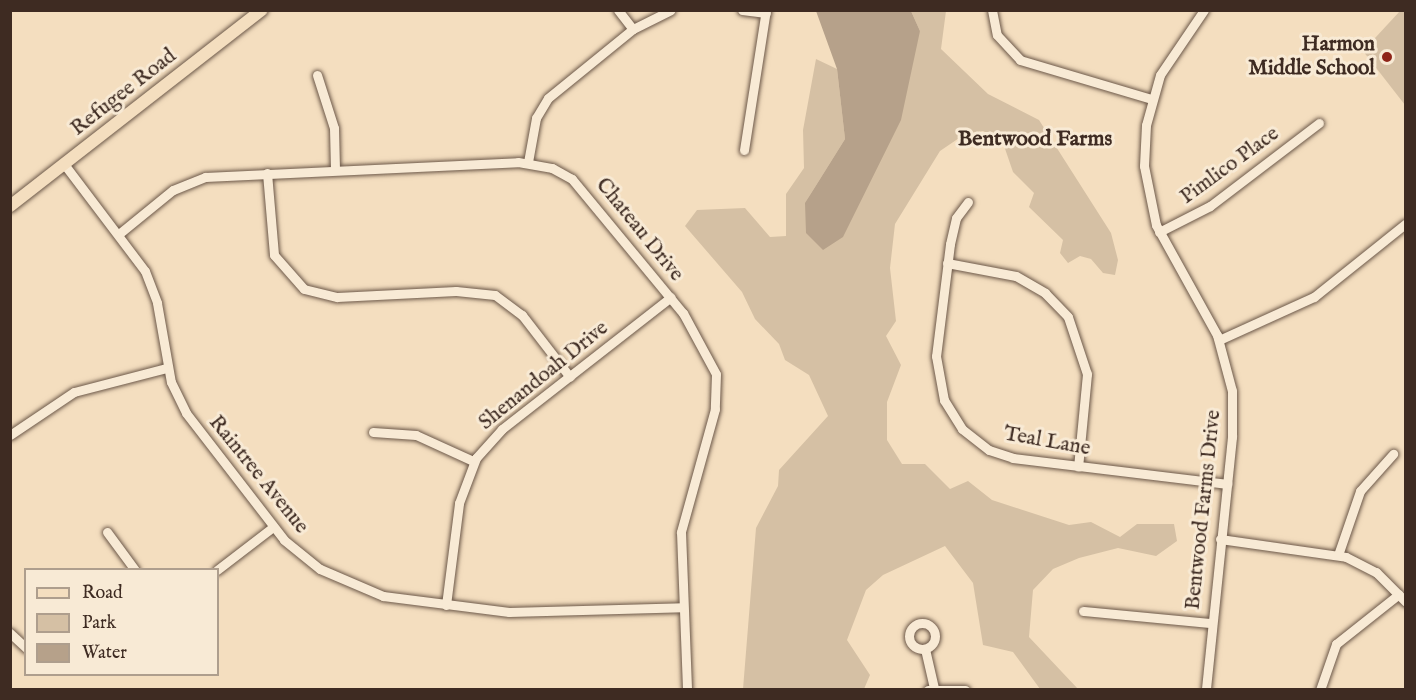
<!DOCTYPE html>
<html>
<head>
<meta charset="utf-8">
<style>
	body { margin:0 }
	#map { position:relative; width:1416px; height:700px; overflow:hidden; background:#f4debf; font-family:"IM FELL English",serif }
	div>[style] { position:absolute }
	.green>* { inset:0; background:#d5c0a4 }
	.water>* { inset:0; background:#b6a18a }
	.roads { filter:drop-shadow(0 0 2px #6c5849) drop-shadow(0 0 2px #6c5849) }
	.minor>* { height:9px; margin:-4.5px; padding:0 4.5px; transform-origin:4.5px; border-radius:4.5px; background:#f8ead5 }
	.minor>.ring { margin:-4.5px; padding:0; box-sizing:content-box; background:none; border:9px solid #f8ead5; border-radius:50% }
	.major>* { height:12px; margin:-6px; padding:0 6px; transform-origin:6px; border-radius:6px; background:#f4debf }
	.dots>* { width:16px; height:16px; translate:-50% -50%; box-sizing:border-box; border:3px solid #f8ead5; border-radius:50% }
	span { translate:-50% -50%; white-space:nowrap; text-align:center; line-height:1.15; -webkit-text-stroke:6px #f8ead5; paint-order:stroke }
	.poi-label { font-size:21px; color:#3e2b22; font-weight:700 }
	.right { translate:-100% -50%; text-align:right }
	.street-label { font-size:21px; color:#3e2b22 }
	.neighbourhood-label { font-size:22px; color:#3e2b22; font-weight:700 }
	.frame { position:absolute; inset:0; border:12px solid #3e2b22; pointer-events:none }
	.legend { position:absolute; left:24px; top:568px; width:195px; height:108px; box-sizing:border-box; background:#f8ead5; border:2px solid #ae9e8d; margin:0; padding:8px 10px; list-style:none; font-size:18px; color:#3e2b22 }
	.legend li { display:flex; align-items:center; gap:12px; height:30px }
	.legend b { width:30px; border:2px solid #ae9e8d }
</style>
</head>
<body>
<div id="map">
	<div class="green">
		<div style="clip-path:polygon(911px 11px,946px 11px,941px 49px,988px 94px,1039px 120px,1111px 233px,1118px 260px,1115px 275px,1103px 273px,1091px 259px,1080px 256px,1068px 263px,1060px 253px,1063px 240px,1029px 207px,1034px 193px,1013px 172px,1002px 140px,983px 131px,965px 134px,940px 151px,895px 224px,890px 268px,896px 321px,886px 336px,901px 365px,887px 402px,887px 440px,902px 464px,925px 464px,950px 489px,968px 481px,992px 500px,1069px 525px,1091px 522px,1120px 537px,1137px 524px,1174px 524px,1177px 541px,1156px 556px,1118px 548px,1079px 558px,1053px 569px,1033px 590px,1029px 637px,1078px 689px,1040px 689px,1013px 652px,983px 645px,973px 583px,945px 546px,883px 575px,866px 590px,847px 640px,870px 675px,864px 689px,743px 689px,756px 528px,778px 486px,779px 470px,828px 416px,809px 375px,785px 360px,779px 344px,755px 319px,742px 292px,685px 226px,697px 210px,745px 208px,770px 237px,786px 236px,786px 194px,804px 168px,803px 130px,816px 59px,837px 69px,845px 139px,805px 203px,920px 31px)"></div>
		<div style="clip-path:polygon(1400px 11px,1405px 11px,1405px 105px,1363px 51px)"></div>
	</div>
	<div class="water">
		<div style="clip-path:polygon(816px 11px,911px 11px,920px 31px,901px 120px,843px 237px,823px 250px,806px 233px,805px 203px,845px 139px,837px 69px)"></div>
	</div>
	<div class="roads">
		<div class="minor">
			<div style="left:618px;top:10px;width:24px;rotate:52deg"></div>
			<div style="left:742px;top:10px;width:24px;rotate:7deg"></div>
			<div style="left:992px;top:10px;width:25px;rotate:79deg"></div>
			<div style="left:997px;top:35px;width:34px;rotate:47deg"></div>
			<div style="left:1020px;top:60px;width:138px;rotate:16.5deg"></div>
			<div style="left:1204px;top:10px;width:78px;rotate:124.1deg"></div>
			<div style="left:1160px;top:75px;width:52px;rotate:105.6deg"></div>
			<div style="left:1146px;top:125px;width:41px;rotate:92.8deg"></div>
			<div style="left:1144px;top:166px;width:60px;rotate:78.5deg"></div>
			<div style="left:1156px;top:225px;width:126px;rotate:61deg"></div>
			<div style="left:1217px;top:335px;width:58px;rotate:75deg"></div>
			<div style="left:1232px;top:391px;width:46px;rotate:90deg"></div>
			<div style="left:1232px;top:437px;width:254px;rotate:95.9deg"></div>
			<div style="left:317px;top:75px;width:56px;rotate:72.2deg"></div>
			<div style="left:334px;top:128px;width:42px;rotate:88.6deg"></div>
			<div style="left:744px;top:150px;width:142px;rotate:-81.1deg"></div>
			<div style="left:528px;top:162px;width:45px;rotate:-79.7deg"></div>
			<div style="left:536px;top:118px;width:23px;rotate:-59deg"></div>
			<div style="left:548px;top:98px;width:109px;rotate:-39.1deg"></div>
			<div style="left:633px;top:29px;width:42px;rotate:-26.6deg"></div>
			<div style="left:64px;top:164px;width:134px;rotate:52.9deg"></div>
			<div style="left:145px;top:271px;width:34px;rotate:69deg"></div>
			<div style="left:157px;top:303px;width:80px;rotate:80deg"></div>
			<div style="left:171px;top:382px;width:34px;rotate:64deg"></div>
			<div style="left:186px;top:413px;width:160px;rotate:52.3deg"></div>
			<div style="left:284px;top:540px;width:46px;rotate:38.9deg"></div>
			<div style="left:320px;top:569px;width:69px;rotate:23.2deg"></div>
			<div style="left:383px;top:596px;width:127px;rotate:7.2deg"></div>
			<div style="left:509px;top:612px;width:174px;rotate:-1.6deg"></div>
			<div style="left:267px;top:173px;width:82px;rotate:85.1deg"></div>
			<div style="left:274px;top:255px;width:45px;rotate:48.6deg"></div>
			<div style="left:304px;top:289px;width:34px;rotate:14deg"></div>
			<div style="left:337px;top:297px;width:119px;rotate:-2.9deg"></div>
			<div style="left:456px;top:291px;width:39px;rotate:6deg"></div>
			<div style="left:495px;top:295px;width:34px;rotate:37deg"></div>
			<div style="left:522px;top:315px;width:78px;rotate:52.3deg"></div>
			<div style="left:968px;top:202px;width:20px;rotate:127deg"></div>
			<div style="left:956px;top:218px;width:27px;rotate:103deg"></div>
			<div style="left:950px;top:244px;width:113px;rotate:97.1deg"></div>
			<div style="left:936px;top:356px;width:45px;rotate:79.7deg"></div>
			<div style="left:944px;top:400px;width:34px;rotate:58deg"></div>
			<div style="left:962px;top:429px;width:34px;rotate:38deg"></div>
			<div style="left:989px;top:450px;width:25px;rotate:18deg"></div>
			<div style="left:1013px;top:458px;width:216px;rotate:6.9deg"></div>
			<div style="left:1159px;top:232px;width:57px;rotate:-27deg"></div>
			<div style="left:1210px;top:206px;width:137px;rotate:-37.3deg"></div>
			<div style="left:120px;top:233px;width:68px;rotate:-39.1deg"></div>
			<div style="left:173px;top:190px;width:35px;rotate:-22deg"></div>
			<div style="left:205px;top:177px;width:313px;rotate:-2.7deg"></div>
			<div style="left:518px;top:162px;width:35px;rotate:10deg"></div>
			<div style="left:552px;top:168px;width:23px;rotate:29deg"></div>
			<div style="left:572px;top:179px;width:174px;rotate:50.4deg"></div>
			<div style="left:683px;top:313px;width:69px;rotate:61.6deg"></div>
			<div style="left:716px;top:374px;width:35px;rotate:92deg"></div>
			<div style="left:715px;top:409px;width:128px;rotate:105.5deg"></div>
			<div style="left:681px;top:532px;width:158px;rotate:87.8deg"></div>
			<div style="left:947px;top:263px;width:70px;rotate:10.7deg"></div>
			<div style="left:1016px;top:276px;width:34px;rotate:30deg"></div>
			<div style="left:1045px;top:293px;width:33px;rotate:46deg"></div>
			<div style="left:1068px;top:317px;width:60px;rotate:71.6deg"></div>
			<div style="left:1087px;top:374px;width:93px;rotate:95.5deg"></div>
			<div style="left:1219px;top:340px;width:104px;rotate:-24.4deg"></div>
			<div style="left:1314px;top:297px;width:117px;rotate:-38.7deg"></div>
			<div style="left:373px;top:432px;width:43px;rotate:4deg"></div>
			<div style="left:416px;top:435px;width:63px;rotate:24.5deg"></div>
			<div style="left:10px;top:435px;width:77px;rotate:-33.9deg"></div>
			<div style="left:74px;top:392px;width:96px;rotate:-14.5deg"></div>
			<div style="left:107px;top:532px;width:47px;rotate:53.6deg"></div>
			<div style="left:1220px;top:539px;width:127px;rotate:8.1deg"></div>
			<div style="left:1346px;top:557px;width:34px;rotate:27deg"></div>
			<div style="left:1376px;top:572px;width:42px;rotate:45deg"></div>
			<div style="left:1338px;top:555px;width:68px;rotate:-71deg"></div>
			<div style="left:1360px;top:491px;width:50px;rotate:-48.3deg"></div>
			<div style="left:217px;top:570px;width:71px;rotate:-37.5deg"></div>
			<div style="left:446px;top:605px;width:103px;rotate:-82.7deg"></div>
			<div style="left:459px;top:503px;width:48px;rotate:-69.3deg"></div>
			<div style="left:476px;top:458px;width:39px;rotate:-48deg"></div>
			<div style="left:502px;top:429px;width:214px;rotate:-38deg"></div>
			<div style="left:1083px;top:611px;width:128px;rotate:5.4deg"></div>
			<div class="ring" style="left:909px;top:623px;width:17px;height:17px"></div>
			<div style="left:10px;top:633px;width:22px;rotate:43deg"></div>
			<div style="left:925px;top:649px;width:39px;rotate:77deg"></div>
			<div style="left:928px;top:690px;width:37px"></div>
			<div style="left:1320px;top:690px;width:49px;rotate:-70.8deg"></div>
			<div style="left:1336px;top:644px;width:80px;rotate:-38.4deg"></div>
		</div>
		<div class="major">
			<div style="left:10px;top:206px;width:319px;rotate:-37.9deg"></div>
		</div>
	</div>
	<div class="dots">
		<div style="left:1387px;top:57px;background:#8f2418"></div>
	</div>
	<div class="poi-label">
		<span class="right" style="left:1375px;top:57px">Harmon<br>Middle School</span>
	</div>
	<div class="street-label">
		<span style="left:124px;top:93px;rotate:-38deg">Refugee Road</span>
		<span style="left:1230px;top:166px;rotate:-36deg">Pimlico Place</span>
		<span style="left:639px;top:230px;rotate:51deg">Chateau Drive</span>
		<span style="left:544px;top:376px;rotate:-39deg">Shenandoah Drive</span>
		<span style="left:1047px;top:442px;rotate:10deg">Teal Lane</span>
		<span style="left:258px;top:475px;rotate:51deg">Raintree Avenue</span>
		<span style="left:1204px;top:510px;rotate:-84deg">Bentwood Farms Drive</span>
	</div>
	<div class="neighbourhood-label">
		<span style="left:1035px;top:140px">Bentwood Farms</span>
	</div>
	<div class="frame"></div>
	<ul class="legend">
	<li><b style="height:8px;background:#f4debf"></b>Road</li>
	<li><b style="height:16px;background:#d5c0a4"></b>Park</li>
	<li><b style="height:16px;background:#b6a18a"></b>Water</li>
	</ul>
</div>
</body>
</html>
